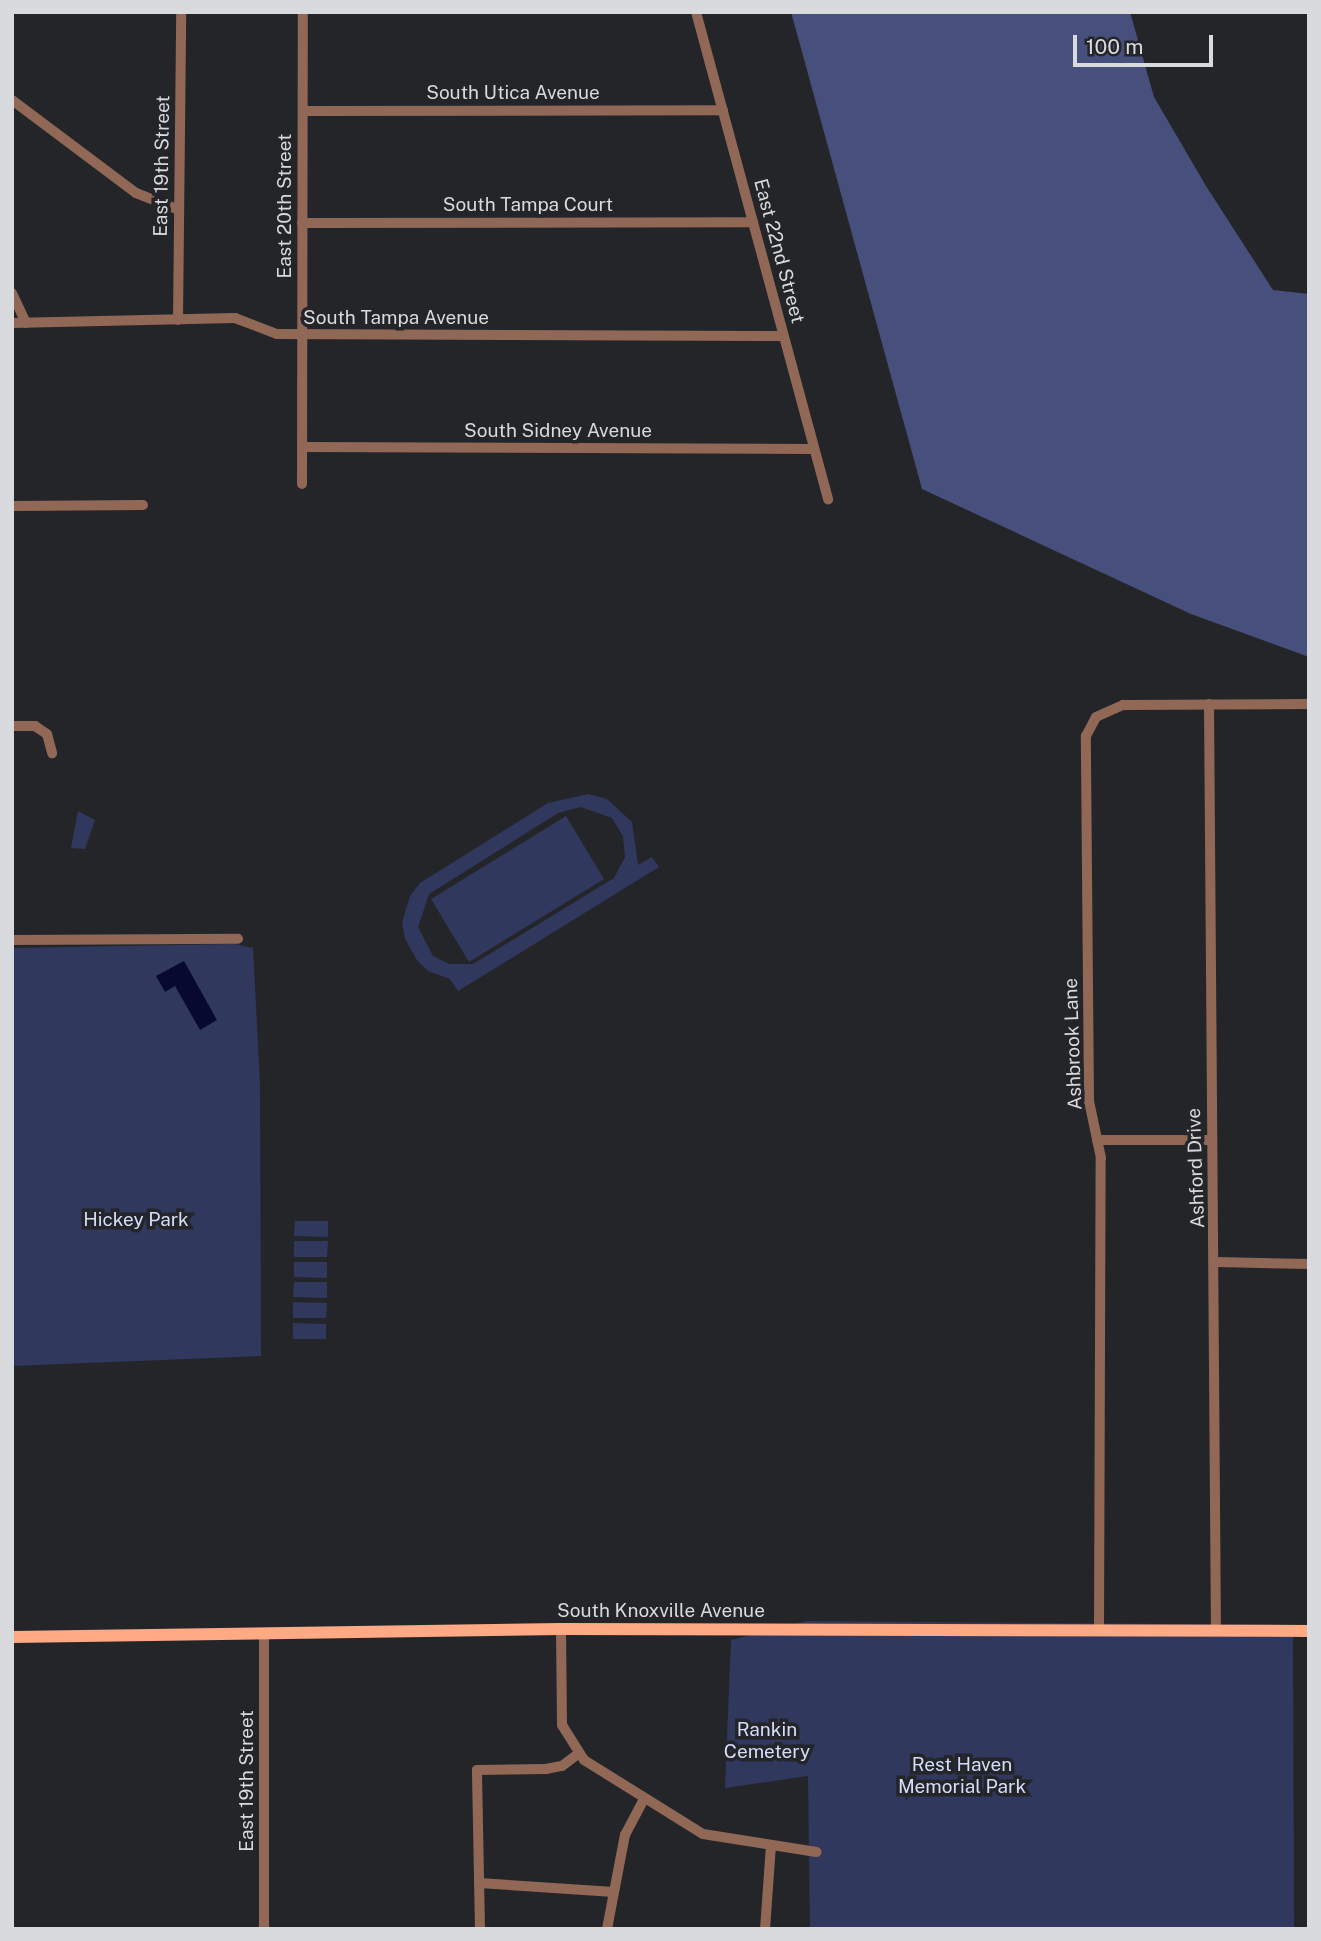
<!DOCTYPE html>
<html>
<head>
<meta charset="utf-8">
<style>
	body { margin:0 }
	#map { position:relative; width:1321px; height:1941px; overflow:hidden; background:#242529; font-family:"Public Sans",sans-serif }
	div>[style] { position:absolute }
	.green>* { inset:0; background:#31385e }
	.forest>* { inset:0; background:#47507c }
	.water>* { inset:0; background:#08092e }
	.minor>* { height:10px; margin:-5px; padding:0 5px; transform-origin:5px; border-radius:5px; background:#916856 }
	.major>* { height:12px; margin:-6px; padding:0 6px; transform-origin:6px; border-radius:6px; background:#ffa985 }
	span { translate:-50% -50%; white-space:nowrap; text-align:center; line-height:1.15; -webkit-text-stroke:7px #242529; paint-order:stroke }
	.street-label { font-size:19px; color:#d9dadd }
	.park-label { font-size:19px; color:#d5ddfa }
	.frame { position:absolute; inset:0; border:14px solid #d9dadd; pointer-events:none }
	.scale { position:absolute; left:1073px; top:35px; width:140px; height:32px; box-sizing:border-box; border:4px solid #d9dadd; border-top:0; padding-left:9px; font-size:21px; line-height:24px; white-space:nowrap; color:#d9dadd; -webkit-text-stroke:5px #242529; paint-order:stroke }
</style>
</head>
<body>
<div id="map">
	<div class="green">
		<div style="clip-path:polygon(evenodd,588px 794px,607px 799px,632px 822px,638px 865px,652px 857px,659px 867px,458px 991px,450px 979px,428px 971px,417px 960px,405px 939px,402px 923px,410px 896px,420px 883px,548px 803px,588px 794px,581px 807px,612px 818px,623px 836px,625px 857px,614px 878px,473px 964px,449px 964px,433px 956px,418px 927px,429px 894px,558px 813px,581px 807px)"></div>
		<div style="clip-path:polygon(78px 811px,95px 820px,85px 849px,71px 848px)"></div>
		<div style="clip-path:polygon(566px 816px,604px 879px,469px 962px,431px 899px)"></div>
		<div style="clip-path:polygon(234px 944px,253px 948px,260px 1084px,261px 1356px,12px 1366px,12px 948px)"></div>
		<div style="clip-path:polygon(295px 1221px,328px 1221px,328px 1237px,294px 1236px)"></div>
		<div style="clip-path:polygon(294px 1241px,328px 1241px,327px 1257px,294px 1257px)"></div>
		<div style="clip-path:polygon(294px 1262px,327px 1262px,327px 1278px,294px 1277px)"></div>
		<div style="clip-path:polygon(294px 1282px,327px 1282px,327px 1298px,293px 1297px)"></div>
		<div style="clip-path:polygon(293px 1302px,327px 1303px,326px 1318px,293px 1318px)"></div>
		<div style="clip-path:polygon(293px 1323px,326px 1324px,326px 1339px,293px 1339px)"></div>
		<div style="clip-path:polygon(807px 1621px,1293px 1625px,1294px 1929px,810px 1929px,808px 1776px,725px 1788px,731px 1640px)"></div>
	</div>
	<div class="forest">
		<div style="clip-path:polygon(791px 12px,1130px 12px,1154px 97px,1206px 186px,1273px 290px,1309px 294px,1309px 657px,1191px 614px,922px 489px)"></div>
	</div>
	<div class="water">
		<div style="clip-path:polygon(184px 961px,217px 1020px,200px 1030px,175px 986px,165px 992px,156px 976px)"></div>
	</div>
	<div class="minor">
		<div style="left:696px;top:12px;width:505px;rotate:74.83deg"></div>
		<div style="left:12px;top:100px;width:155px;rotate:36.9deg"></div>
		<div style="left:136px;top:193px;width:46px;rotate:21.6deg"></div>
		<div style="left:303px;top:111px;width:420px;rotate:-0.1deg"></div>
		<div style="left:302px;top:223px;width:451px;rotate:-0.1deg"></div>
		<div style="left:12px;top:293px;width:33px;rotate:65deg"></div>
		<div style="left:178px;top:320px;width:308px;rotate:-89.4deg"></div>
		<div style="left:12px;top:323px;width:223px;rotate:-1.3deg"></div>
		<div style="left:235px;top:318px;width:45px;rotate:20.9deg"></div>
		<div style="left:277px;top:334px;width:506px;rotate:0.23deg"></div>
		<div style="left:302px;top:447px;width:512px;rotate:0.22deg"></div>
		<div style="left:302px;top:484px;width:472px;rotate:-89.9deg"></div>
		<div style="left:12px;top:506px;width:131px;rotate:-0.4deg"></div>
		<div style="left:1209px;top:704px;width:927px;rotate:89.57deg"></div>
		<div style="left:12px;top:726px;width:23px"></div>
		<div style="left:35px;top:726px;width:14px;rotate:34deg"></div>
		<div style="left:47px;top:734px;width:20px;rotate:75deg"></div>
		<div style="left:12px;top:940px;width:226px;rotate:-0.3deg"></div>
		<div style="left:1097px;top:1140px;width:115px"></div>
		<div style="left:1216px;top:1262px;width:93px;rotate:1.2deg"></div>
		<div style="left:561px;top:1629px;width:96px;rotate:89.4deg"></div>
		<div style="left:562px;top:1725px;width:41px;rotate:57.8deg"></div>
		<div style="left:584px;top:1760px;width:140px;rotate:31.9deg"></div>
		<div style="left:703px;top:1834px;width:115px;rotate:9deg"></div>
		<div style="left:1099px;top:1629px;width:471px;rotate:-89.8deg"></div>
		<div style="left:1101px;top:1158px;width:58px;rotate:-101.9deg"></div>
		<div style="left:1089px;top:1101px;width:365px;rotate:-90.5deg"></div>
		<div style="left:1086px;top:736px;width:21px;rotate:-62deg"></div>
		<div style="left:1096px;top:717px;width:30px;rotate:-24deg"></div>
		<div style="left:1123px;top:705px;width:186px;rotate:-0.3deg"></div>
		<div style="left:479px;top:1883px;width:135px;rotate:3.8deg"></div>
		<div style="left:264px;top:1929px;width:296px;rotate:-90deg"></div>
		<div style="left:480px;top:1929px;width:159px;rotate:-91.1deg"></div>
		<div style="left:477px;top:1770px;width:69px;rotate:-0.8deg"></div>
		<div style="left:546px;top:1769px;width:16px;rotate:-11deg"></div>
		<div style="left:562px;top:1766px;width:20px;rotate:-37deg"></div>
		<div style="left:607px;top:1929px;width:96px;rotate:-79.2deg"></div>
		<div style="left:625px;top:1835px;width:41px;rotate:-62.2deg"></div>
		<div style="left:765px;top:1929px;width:83px;rotate:-85.9deg"></div>
	</div>
	<div class="major">
		<div style="left:12px;top:1637px;width:549px;rotate:-0.83deg"></div>
		<div style="left:561px;top:1629px;width:748px;rotate:0.15deg"></div>
	</div>
	<div class="street-label">
		<span style="left:513px;top:93px">South Utica Avenue</span>
		<span style="left:162px;top:166px;rotate:-89deg">East 19th Street</span>
		<span style="left:528px;top:205px">South Tampa Court</span>
		<span style="left:285px;top:206px;rotate:-90deg">East 20th Street</span>
		<span style="left:779px;top:251px;rotate:75deg">East 22nd Street</span>
		<span style="left:396px;top:318px">South Tampa Avenue</span>
		<span style="left:558px;top:431px">South Sidney Avenue</span>
		<span style="left:1073px;top:1044px;rotate:-92deg">Ashbrook Lane</span>
		<span style="left:1196px;top:1168px;rotate:-92deg">Ashford Drive</span>
		<span style="left:661px;top:1611px">South Knoxville Avenue</span>
		<span style="left:247px;top:1781px;rotate:-90deg">East 19th Street</span>
	</div>
	<div class="park-label">
		<span style="left:136px;top:1220px">Hickey Park</span>
		<span style="left:767px;top:1741px">Rankin<br>Cemetery</span>
		<span style="left:962px;top:1776px">Rest Haven<br>Memorial Park</span>
	</div>
	<div class="frame"></div>
	<div class="scale">100 m</div>
</div>
</body>
</html>
